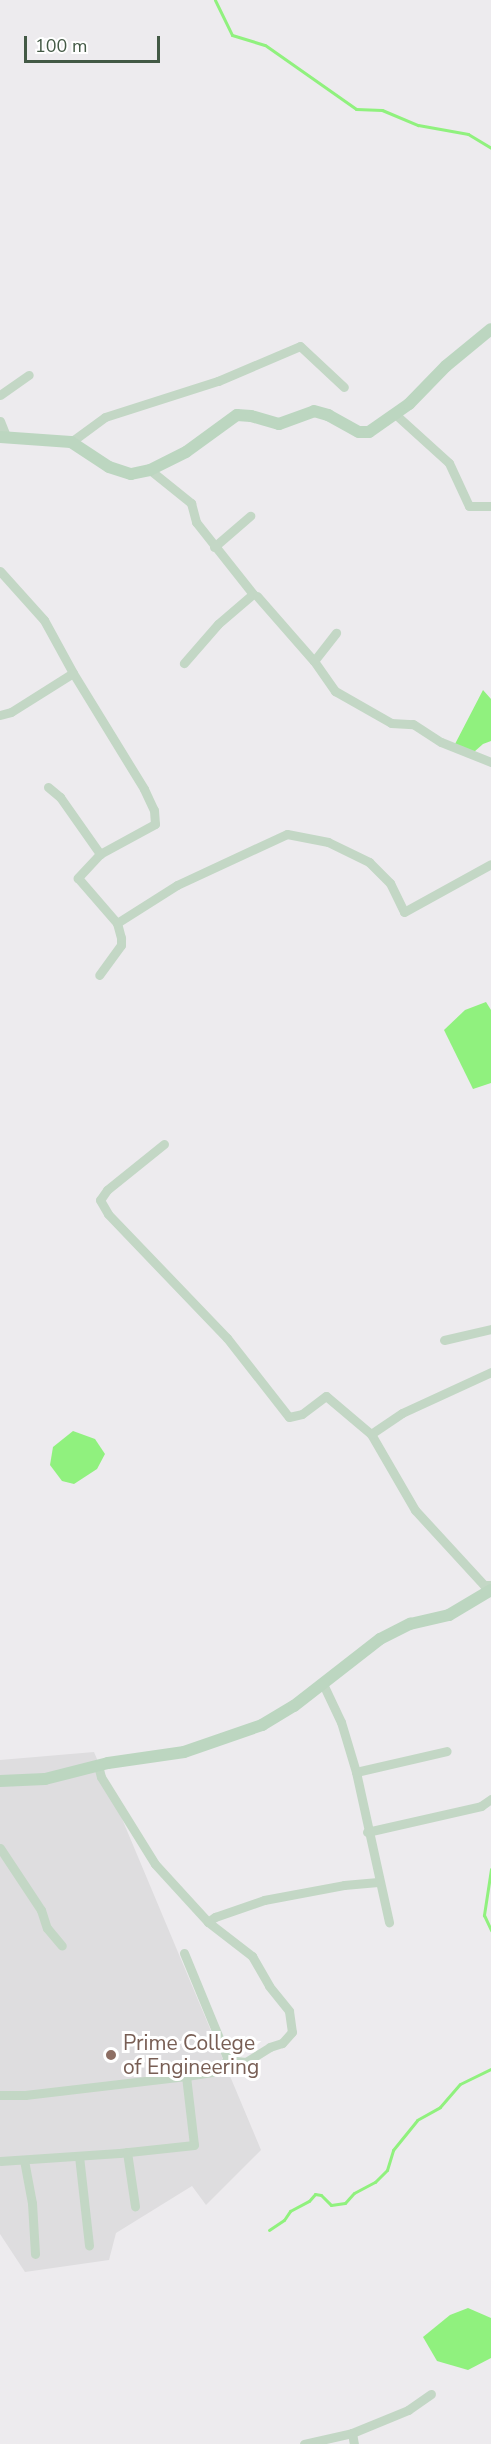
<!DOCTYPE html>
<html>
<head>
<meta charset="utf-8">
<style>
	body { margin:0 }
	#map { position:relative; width:491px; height:2444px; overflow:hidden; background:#edebee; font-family:"Nunito Sans",sans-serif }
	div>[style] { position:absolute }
	.education>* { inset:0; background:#dedddf }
	.water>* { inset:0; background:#90f17e }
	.stream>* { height:3px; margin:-1.5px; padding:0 1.5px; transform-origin:1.5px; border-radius:1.5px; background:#90f17e }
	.street>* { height:9px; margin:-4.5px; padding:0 4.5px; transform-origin:4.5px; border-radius:4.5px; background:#c3d7c5 }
	.secondary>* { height:12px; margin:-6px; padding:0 6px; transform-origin:6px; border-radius:6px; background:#bcd6c0 }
	.dots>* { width:16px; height:16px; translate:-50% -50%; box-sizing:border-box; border:3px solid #fff; border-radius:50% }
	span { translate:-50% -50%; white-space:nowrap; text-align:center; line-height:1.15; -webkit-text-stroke:6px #fff; paint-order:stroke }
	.education-label { font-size:21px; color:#785e54 }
	.left { translate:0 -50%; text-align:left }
	.scale { position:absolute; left:24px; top:36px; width:136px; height:27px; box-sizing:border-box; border:3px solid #435945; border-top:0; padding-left:8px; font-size:18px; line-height:21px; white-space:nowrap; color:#435945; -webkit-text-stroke:4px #fff; paint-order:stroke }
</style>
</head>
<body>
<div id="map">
	<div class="education">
		<div style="clip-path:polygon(94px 1752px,261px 2150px,206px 2205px,192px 2186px,116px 2233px,109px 2260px,25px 2272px,0 2234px,0 1760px)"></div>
	</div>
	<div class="water">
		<div style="clip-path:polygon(483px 690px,491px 699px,491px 741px,483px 744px,474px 752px,455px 744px)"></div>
		<div style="clip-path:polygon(486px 1002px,491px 1010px,491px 1083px,473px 1089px,444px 1030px,465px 1010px)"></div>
		<div style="clip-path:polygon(73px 1431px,95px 1439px,105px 1454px,97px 1469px,74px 1484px,62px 1481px,50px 1465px,53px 1447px)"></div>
		<div style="clip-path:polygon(468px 2308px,491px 2318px,491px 2358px,468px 2370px,437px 2361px,423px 2337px,450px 2315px)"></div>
	</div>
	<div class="stream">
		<div style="left:215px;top:0;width:39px;rotate:64deg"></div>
		<div style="left:232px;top:35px;width:34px;rotate:17deg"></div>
		<div style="left:265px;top:45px;width:111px;rotate:35.1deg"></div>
		<div style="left:356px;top:109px;width:26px;rotate:2deg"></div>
		<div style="left:382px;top:110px;width:39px;rotate:23deg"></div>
		<div style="left:418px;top:125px;width:51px;rotate:10.2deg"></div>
		<div style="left:468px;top:134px;width:27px;rotate:31deg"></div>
		<div style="left:491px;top:1869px;width:47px;rotate:98.7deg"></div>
		<div style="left:484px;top:1915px;width:17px;rotate:65deg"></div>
		<div style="left:269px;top:2230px;width:18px;rotate:-34deg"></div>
		<div style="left:284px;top:2220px;width:11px;rotate:-56deg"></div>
		<div style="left:290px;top:2211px;width:21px;rotate:-28deg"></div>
		<div style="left:309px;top:2201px;width:9px;rotate:-49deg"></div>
		<div style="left:315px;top:2194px;width:6px;rotate:9deg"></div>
		<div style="left:321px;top:2195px;width:14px;rotate:45deg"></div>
		<div style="left:331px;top:2205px;width:14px;rotate:-8deg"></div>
		<div style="left:345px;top:2203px;width:13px;rotate:-48deg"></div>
		<div style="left:354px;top:2193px;width:24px;rotate:-28deg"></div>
		<div style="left:375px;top:2182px;width:17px;rotate:-45deg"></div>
		<div style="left:387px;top:2170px;width:21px;rotate:-73deg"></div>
		<div style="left:393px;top:2150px;width:38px;rotate:-51deg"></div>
		<div style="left:417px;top:2120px;width:26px;rotate:-29deg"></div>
		<div style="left:440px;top:2107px;width:30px;rotate:-49deg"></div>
		<div style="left:460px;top:2084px;width:34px;rotate:-26deg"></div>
	</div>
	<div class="street">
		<div style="left:0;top:395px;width:35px;rotate:-35deg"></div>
		<div style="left:395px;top:414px;width:73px;rotate:42.2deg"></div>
		<div style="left:449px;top:463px;width:47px;rotate:65.1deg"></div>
		<div style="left:469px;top:506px;width:22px"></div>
		<div style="left:0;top:421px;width:16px;rotate:68deg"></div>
		<div style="left:71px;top:442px;width:42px;rotate:-36.3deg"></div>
		<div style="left:105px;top:417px;width:119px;rotate:-17.7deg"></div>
		<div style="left:218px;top:381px;width:89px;rotate:-23.1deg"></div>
		<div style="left:300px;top:346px;width:60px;rotate:43deg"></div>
		<div style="left:150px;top:470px;width:53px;rotate:38.8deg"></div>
		<div style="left:191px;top:503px;width:20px;rotate:75deg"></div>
		<div style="left:196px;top:522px;width:92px;rotate:51.6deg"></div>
		<div style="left:253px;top:594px;width:46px;rotate:139.4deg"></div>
		<div style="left:218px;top:624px;width:52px;rotate:131.1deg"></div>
		<div style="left:214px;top:547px;width:48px;rotate:-40.7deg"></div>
		<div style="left:0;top:571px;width:66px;rotate:48.1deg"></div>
		<div style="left:44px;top:620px;width:60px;rotate:61.3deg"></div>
		<div style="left:73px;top:673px;width:136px;rotate:58.5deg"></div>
		<div style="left:144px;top:789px;width:23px;rotate:65deg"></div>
		<div style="left:154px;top:810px;width:14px;rotate:86deg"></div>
		<div style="left:155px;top:824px;width:63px;rotate:151.4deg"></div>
		<div style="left:100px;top:854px;width:33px;rotate:133deg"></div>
		<div style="left:78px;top:878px;width:60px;rotate:49.1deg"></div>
		<div style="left:117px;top:923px;width:16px;rotate:75deg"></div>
		<div style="left:121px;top:938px;width:7px;rotate:90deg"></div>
		<div style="left:121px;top:945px;width:37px;rotate:126deg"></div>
		<div style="left:257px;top:596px;width:86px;rotate:48.8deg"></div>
		<div style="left:314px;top:661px;width:37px;rotate:55deg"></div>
		<div style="left:335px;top:691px;width:64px;rotate:29.7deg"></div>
		<div style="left:391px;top:723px;width:22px;rotate:3deg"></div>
		<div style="left:413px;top:724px;width:33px;rotate:33deg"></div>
		<div style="left:441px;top:742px;width:54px;rotate:21.8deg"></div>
		<div style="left:314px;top:661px;width:36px;rotate:-52deg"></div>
		<div style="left:0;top:715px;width:11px;rotate:-15deg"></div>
		<div style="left:11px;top:712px;width:73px;rotate:-32.2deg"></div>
		<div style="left:48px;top:787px;width:16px;rotate:40deg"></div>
		<div style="left:60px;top:797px;width:70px;rotate:54.9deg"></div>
		<div style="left:117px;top:923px;width:71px;rotate:-32.3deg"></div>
		<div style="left:177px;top:885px;width:121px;rotate:-24.9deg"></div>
		<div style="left:287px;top:834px;width:42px;rotate:11deg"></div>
		<div style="left:328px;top:842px;width:46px;rotate:26deg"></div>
		<div style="left:369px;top:862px;width:30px;rotate:45deg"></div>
		<div style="left:390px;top:883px;width:32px;rotate:64deg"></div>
		<div style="left:404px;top:912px;width:99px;rotate:-28.9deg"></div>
		<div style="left:164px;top:1144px;width:73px;rotate:141.1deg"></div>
		<div style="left:107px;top:1190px;width:12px;rotate:125deg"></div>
		<div style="left:100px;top:1200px;width:16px;rotate:60deg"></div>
		<div style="left:108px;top:1214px;width:172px;rotate:46.2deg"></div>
		<div style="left:227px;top:1338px;width:100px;rotate:51.9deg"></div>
		<div style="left:289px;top:1417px;width:13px;rotate:-13deg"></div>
		<div style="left:302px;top:1414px;width:30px;rotate:-37deg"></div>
		<div style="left:326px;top:1396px;width:59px;rotate:40.2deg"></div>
		<div style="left:371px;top:1434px;width:88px;rotate:59.9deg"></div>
		<div style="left:415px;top:1510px;width:102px;rotate:47.4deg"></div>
		<div style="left:484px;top:1585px;width:7px"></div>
		<div style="left:444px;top:1340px;width:48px;rotate:-13.2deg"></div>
		<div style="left:371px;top:1434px;width:37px;rotate:-34deg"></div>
		<div style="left:402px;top:1413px;width:98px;rotate:-24.7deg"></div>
		<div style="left:323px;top:1684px;width:42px;rotate:64.7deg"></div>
		<div style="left:341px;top:1722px;width:52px;rotate:73.3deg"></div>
		<div style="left:356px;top:1772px;width:154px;rotate:77.6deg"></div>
		<div style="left:98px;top:1765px;width:12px;rotate:76deg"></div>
		<div style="left:101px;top:1777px;width:102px;rotate:58.2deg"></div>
		<div style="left:155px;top:1864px;width:79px;rotate:47.6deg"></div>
		<div style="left:208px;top:1922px;width:56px;rotate:37.7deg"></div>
		<div style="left:252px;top:1956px;width:34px;rotate:60deg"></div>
		<div style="left:269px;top:1986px;width:32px;rotate:51deg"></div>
		<div style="left:289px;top:2011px;width:21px;rotate:82deg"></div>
		<div style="left:292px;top:2032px;width:15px;rotate:132deg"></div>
		<div style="left:282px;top:2043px;width:13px;rotate:162deg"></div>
		<div style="left:270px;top:2047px;width:28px;rotate:148deg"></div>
		<div style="left:246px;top:2062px;width:18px;rotate:-174deg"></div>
		<div style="left:356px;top:1772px;width:93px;rotate:-13deg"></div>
		<div style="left:367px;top:1832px;width:117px;rotate:-12.8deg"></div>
		<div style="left:481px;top:1806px;width:12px;rotate:-35deg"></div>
		<div style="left:0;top:1848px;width:74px;rotate:56.5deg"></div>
		<div style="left:41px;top:1910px;width:19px;rotate:72deg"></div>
		<div style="left:47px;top:1928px;width:23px;rotate:50deg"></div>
		<div style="left:208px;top:1922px;width:9px;rotate:-36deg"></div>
		<div style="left:215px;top:1917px;width:52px;rotate:-19.1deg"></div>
		<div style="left:264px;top:1900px;width:81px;rotate:-10.6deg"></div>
		<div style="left:344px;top:1885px;width:34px;rotate:-5deg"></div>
		<div style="left:184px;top:1953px;width:116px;rotate:67.6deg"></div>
		<div style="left:228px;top:2060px;width:20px;rotate:143deg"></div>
		<div style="left:212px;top:2072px;width:26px;rotate:171deg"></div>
		<div style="left:0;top:2095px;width:25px"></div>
		<div style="left:25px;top:2095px;width:162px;rotate:-6.7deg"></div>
		<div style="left:186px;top:2076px;width:69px;rotate:83.4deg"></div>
		<div style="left:194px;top:2145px;width:75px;rotate:173.9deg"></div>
		<div style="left:119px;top:2153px;width:119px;rotate:176.2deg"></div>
		<div style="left:127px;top:2152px;width:55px;rotate:81.6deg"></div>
		<div style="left:79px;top:2156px;width:90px;rotate:83.6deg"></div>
		<div style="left:24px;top:2160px;width:44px;rotate:79.5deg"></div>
		<div style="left:32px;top:2203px;width:51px;rotate:86.6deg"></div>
		<div style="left:352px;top:2433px;width:61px;rotate:-22.3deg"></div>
		<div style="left:408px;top:2410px;width:28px;rotate:-35deg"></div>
		<div style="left:304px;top:2444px;width:49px;rotate:-12.9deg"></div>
		<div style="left:352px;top:2433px;width:11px;rotate:80deg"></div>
	</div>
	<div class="secondary">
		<div style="left:0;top:437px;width:71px;rotate:4deg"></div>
		<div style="left:71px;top:442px;width:45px;rotate:33.3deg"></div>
		<div style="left:109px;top:467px;width:23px;rotate:18deg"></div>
		<div style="left:131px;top:474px;width:19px;rotate:-12deg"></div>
		<div style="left:150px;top:470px;width:40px;rotate:-26.6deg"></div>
		<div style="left:186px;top:452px;width:63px;rotate:-36deg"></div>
		<div style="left:237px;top:415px;width:14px;rotate:4deg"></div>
		<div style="left:251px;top:416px;width:29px;rotate:16deg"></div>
		<div style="left:279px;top:424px;width:37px;rotate:-20deg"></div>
		<div style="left:314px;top:411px;width:15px;rotate:16deg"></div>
		<div style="left:328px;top:415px;width:35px;rotate:29deg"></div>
		<div style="left:359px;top:432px;width:10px"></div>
		<div style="left:369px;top:432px;width:49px;rotate:-35deg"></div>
		<div style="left:409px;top:404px;width:53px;rotate:-45.8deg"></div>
		<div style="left:446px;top:366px;width:58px;rotate:-39.4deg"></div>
		<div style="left:0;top:1781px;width:45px;rotate:-2.5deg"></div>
		<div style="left:45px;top:1779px;width:65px;rotate:-14.3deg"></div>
		<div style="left:108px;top:1763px;width:77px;rotate:-8.2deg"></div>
		<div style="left:184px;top:1752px;width:83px;rotate:-19.1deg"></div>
		<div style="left:262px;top:1725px;width:37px;rotate:-31deg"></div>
		<div style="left:294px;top:1706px;width:109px;rotate:-37.9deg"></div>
		<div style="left:380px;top:1639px;width:34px;rotate:-27deg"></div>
		<div style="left:410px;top:1624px;width:40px;rotate:-13deg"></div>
		<div style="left:449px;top:1615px;width:49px;rotate:-30.8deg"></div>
	</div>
	<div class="dots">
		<div style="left:111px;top:2055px;background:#8d6e63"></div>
	</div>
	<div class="education-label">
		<span class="left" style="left:123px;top:2055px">Prime College<br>of Engineering</span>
	</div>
	<div class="scale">100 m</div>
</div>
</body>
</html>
